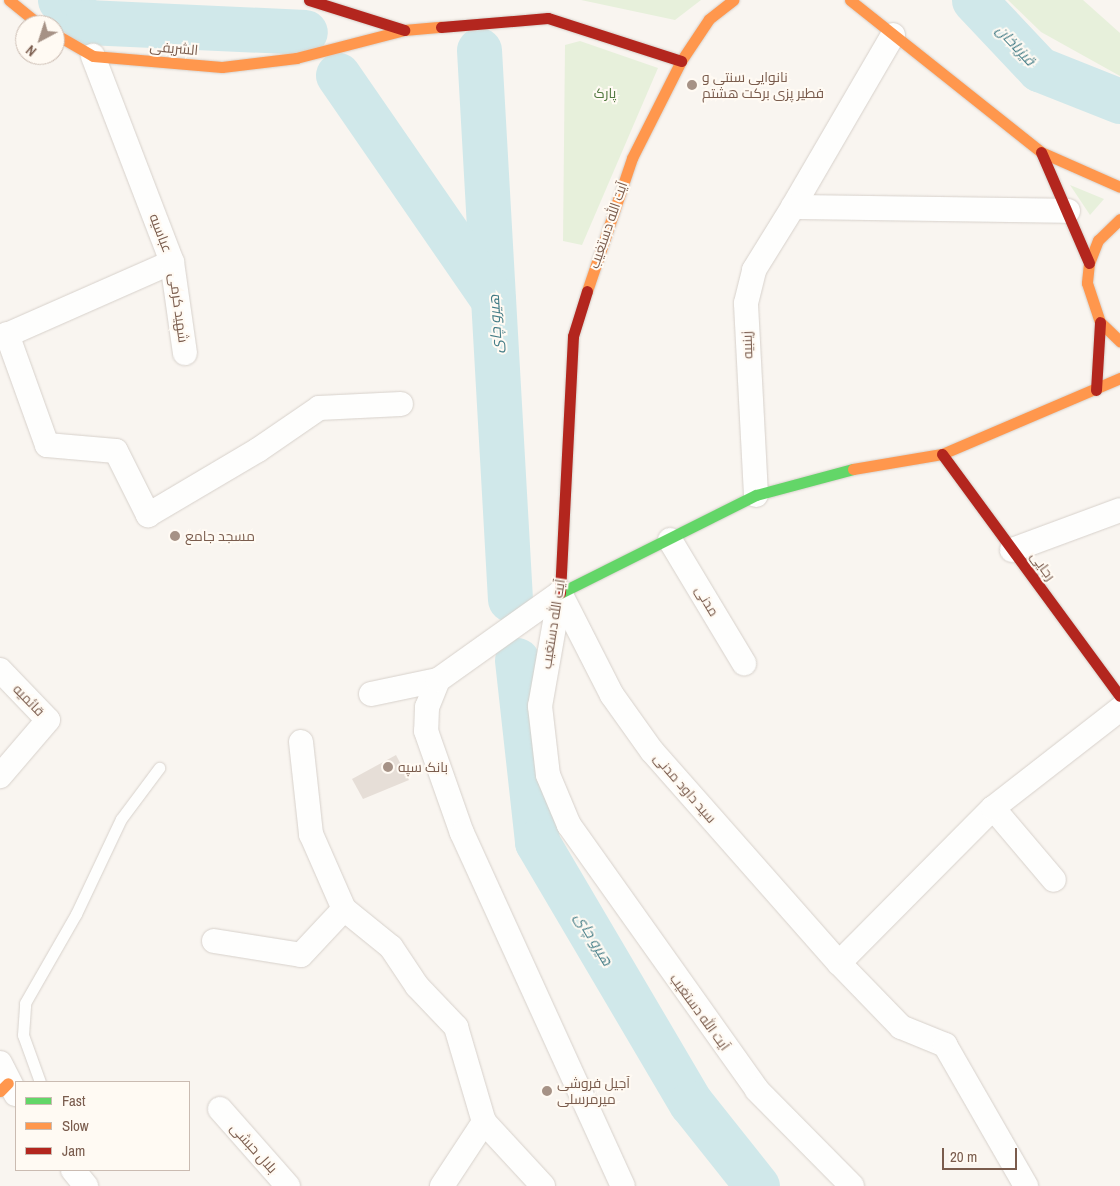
<!DOCTYPE html>
<html>
<head>
<meta charset="utf-8">
<style>
	body { margin:0 }
	#map { position:relative; width:1120px; height:1186px; overflow:hidden; background:#f9f5f0; font-family:"Archivo Narrow",Cairo,sans-serif }
	div>[style] { position:absolute }
	.green>* { inset:0; background:#e7f0db }
	.river>* { height:45px; margin:-22.5px; padding:0 22.5px; transform-origin:22.5px; border-radius:22.5px; background:#d0e8ea }
	.building>* { inset:0; background:#e6ded7 }
	.roads { filter:drop-shadow(0 0 1px #d7d1cb) drop-shadow(0 0 1px #d7d1cb) }
	.lane>* { height:11px; margin:-5.5px; padding:0 5.5px; transform-origin:5.5px; border-radius:5.5px; background:#fefefd }
	.street>* { height:24px; margin:-12px; padding:0 12px; transform-origin:12px; border-radius:12px; background:#fefefd }
	.fast>* { height:11px; margin:-5.5px; padding:0 5.5px; transform-origin:5.5px; border-radius:5.5px; background:#63d668 }
	.slow>* { height:11px; margin:-5.5px; padding:0 5.5px; transform-origin:5.5px; border-radius:5.5px; background:#ff974d }
	.jam>* { height:11px; margin:-5.5px; padding:0 5.5px; transform-origin:5.5px; border-radius:5.5px; background:#b3261e }
	.dots>* { width:14px; height:14px; translate:-50% -50%; box-sizing:border-box; border:2px solid #fffaf3; border-radius:50% }
	span { translate:-50% -50%; white-space:nowrap; text-align:center; line-height:1.15; -webkit-text-stroke:4px #fffaf3; paint-order:stroke }
	.street-label { font-size:14px; color:#7a5c4d }
	.poi-label { font-size:14px; color:#7a5c4d }
	.left { translate:0 -50%; text-align:left }
	.park-label { font-size:14px; color:#537a41 }
	.water-label { font-size:15px; color:#437c86; font-style:italic }
	.legend { position:absolute; left:15px; top:1081px; width:175px; height:90px; box-sizing:border-box; background:#fffaf3; border:1px solid #cabbb1; margin:0; padding:6px 9px; list-style:none; font-size:15px; color:#7a5c4d }
	.legend li { display:flex; align-items:center; gap:10px; height:25px }
	.legend b { width:25px; border:1px solid #cabbb1 }
	.north { position:absolute; left:15px; top:15px; width:50px; height:50px; box-sizing:border-box; background:#fffaf3; border:1px solid #cabbb1; border-radius:50%; rotate:220deg; font-size:14px; font-weight:700; line-height:20px; text-align:center; color:#7a5c4d }
	.north::after { content:''; display:block; margin:auto; width:18px; height:22px; background:#a69286; clip-path:polygon(50% 0,100% 100%,50% 72%,0 100%) }
	.scale { position:absolute; left:942px; top:1148px; width:75px; height:22px; box-sizing:border-box; border:2px solid #7a5c4d; border-top:0; padding-left:6px; font-size:15px; line-height:18px; white-space:nowrap; color:#7a5c4d; -webkit-text-stroke:4px #fffaf3; paint-order:stroke }
</style>
</head>
<body>
<div id="map">
	<div class="green">
		<div style="clip-path:polygon(581px 0,701px 0,675px 20px)"></div>
		<div style="clip-path:polygon(1008px 0,1083px 0,1120px 33px,1120px 76px,1041px 32px)"></div>
		<div style="clip-path:polygon(580px 41px,658px 68px,582px 245px,563px 241px,565px 45px)"></div>
		<div style="clip-path:polygon(1070px 185px,1104px 199px,1090px 215px)"></div>
	</div>
	<div class="river">
		<div style="left:60px;top:0;width:35px;rotate:39deg"></div>
		<div style="left:87px;top:22px;width:218px;rotate:2.6deg"></div>
		<div style="left:974px;top:0;width:95px;rotate:46.7deg"></div>
		<div style="left:1039px;top:69px;width:87px;rotate:21.6deg"></div>
		<div style="left:479px;top:50px;width:550px;rotate:86.77deg"></div>
		<div style="left:338px;top:75px;width:273px;rotate:55.4deg"></div>
		<div style="left:517px;top:660px;width:183px;rotate:83.7deg"></div>
		<div style="left:537px;top:842px;width:303px;rotate:59.5deg"></div>
		<div style="left:691px;top:1103px;width:106px;rotate:51.5deg"></div>
	</div>
	<div class="building">
		<div style="clip-path:polygon(396px 755px,409px 780px,363px 799px,352px 779px)"></div>
	</div>
	<div class="roads">
		<div class="lane">
			<div style="left:40px;top:1082px;width:50px;rotate:-109.9deg"></div>
			<div style="left:23px;top:1035px;width:32px;rotate:-86deg"></div>
			<div style="left:25px;top:1003px;width:103px;rotate:-60.2deg"></div>
			<div style="left:76px;top:914px;width:105px;rotate:-64.7deg"></div>
			<div style="left:121px;top:819px;width:64px;rotate:-53.3deg"></div>
		</div>
		<div class="street">
			<div style="left:893px;top:35px;width:199px;rotate:120.2deg"></div>
			<div style="left:793px;top:207px;width:275px;rotate:0.8deg"></div>
			<div style="left:172px;top:262px;width:92px;rotate:81.9deg"></div>
			<div style="left:7px;top:334px;width:118px;rotate:70.2deg"></div>
			<div style="left:47px;top:445px;width:69px;rotate:5deg"></div>
			<div style="left:116px;top:451px;width:72px;rotate:63.4deg"></div>
			<div style="left:148px;top:515px;width:128px;rotate:-30.6deg"></div>
			<div style="left:258px;top:450px;width:74px;rotate:-34.5deg"></div>
			<div style="left:319px;top:408px;width:82px;rotate:-2.8deg"></div>
			<div style="left:0;top:338px;width:188px;rotate:-23.8deg"></div>
			<div style="left:172px;top:262px;width:221px;rotate:-111deg"></div>
			<div style="left:756px;top:495px;width:192px;rotate:-93deg"></div>
			<div style="left:746px;top:303px;width:34px;rotate:-76deg"></div>
			<div style="left:754px;top:270px;width:74px;rotate:-58.2deg"></div>
			<div style="left:670px;top:540px;width:144px;rotate:59deg"></div>
			<div style="left:1012px;top:550px;width:115px;rotate:-20.3deg"></div>
			<div style="left:560px;top:593px;width:114px;rotate:63deg"></div>
			<div style="left:612px;top:695px;width:69px;rotate:54.5deg"></div>
			<div style="left:652px;top:751px;width:283px;rotate:48.6deg"></div>
			<div style="left:839px;top:963px;width:89px;rotate:45.9deg"></div>
			<div style="left:901px;top:1027px;width:48px;rotate:22.2deg"></div>
			<div style="left:945px;top:1045px;width:163px;rotate:60.1deg"></div>
			<div style="left:560px;top:593px;width:115px;rotate:100deg"></div>
			<div style="left:540px;top:706px;width:69px;rotate:83.4deg"></div>
			<div style="left:548px;top:775px;width:54px;rotate:67.2deg"></div>
			<div style="left:569px;top:825px;width:325px;rotate:54.6deg"></div>
			<div style="left:757px;top:1090px;width:135px;rotate:45.3deg"></div>
			<div style="left:0;top:670px;width:69px;rotate:46.2deg"></div>
			<div style="left:48px;top:720px;width:74px;rotate:130.6deg"></div>
			<div style="left:438px;top:680px;width:29px;rotate:112deg"></div>
			<div style="left:427px;top:707px;width:24px;rotate:92deg"></div>
			<div style="left:426px;top:731px;width:108px;rotate:70.6deg"></div>
			<div style="left:462px;top:833px;width:388px;rotate:65.5deg"></div>
			<div style="left:371px;top:694px;width:68px;rotate:-11.8deg"></div>
			<div style="left:438px;top:680px;width:150px;rotate:-35.5deg"></div>
			<div style="left:301px;top:742px;width:93px;rotate:83.8deg"></div>
			<div style="left:311px;top:834px;width:82px;rotate:66.3deg"></div>
			<div style="left:344px;top:909px;width:60px;rotate:39deg"></div>
			<div style="left:391px;top:947px;width:47px;rotate:56.3deg"></div>
			<div style="left:417px;top:986px;width:57px;rotate:46.4deg"></div>
			<div style="left:456px;top:1027px;width:99px;rotate:73.6deg"></div>
			<div style="left:993px;top:808px;width:94px;rotate:49.7deg"></div>
			<div style="left:214px;top:941px;width:88px;rotate:9.1deg"></div>
			<div style="left:301px;top:955px;width:63px;rotate:-46.9deg"></div>
			<div style="left:839px;top:963px;width:218px;rotate:-45.2deg"></div>
			<div style="left:993px;top:808px;width:161px;rotate:-37.9deg"></div>
			<div style="left:0;top:1063px;width:35px;rotate:63deg"></div>
			<div style="left:220px;top:1109px;width:103px;rotate:48.6deg"></div>
			<div style="left:73px;top:1170px;width:21px;rotate:51deg"></div>
			<div style="left:442px;top:1186px;width:77px;rotate:-56.7deg"></div>
			<div style="left:484px;top:1122px;width:87px;rotate:47.3deg"></div>
		</div>
		<div class="fast">
			<div style="left:560px;top:593px;width:219px;rotate:-26.6deg"></div>
			<div style="left:756px;top:495px;width:100px;rotate:-15deg"></div>
		</div>
		<div class="slow">
			<div style="left:9px;top:0;width:40px;rotate:39deg"></div>
			<div style="left:850px;top:0;width:244px;rotate:38.5deg"></div>
			<div style="left:1041px;top:152px;width:86px;rotate:23.9deg"></div>
			<div style="left:55px;top:34px;width:44px;rotate:30.1deg"></div>
			<div style="left:93px;top:56px;width:129px;rotate:4.9deg"></div>
			<div style="left:222px;top:67px;width:75px;rotate:-6.9deg"></div>
			<div style="left:296px;top:58px;width:112px;rotate:-14.5deg"></div>
			<div style="left:404px;top:30px;width:37px;rotate:-5deg"></div>
			<div style="left:1120px;top:219px;width:30px;rotate:136deg"></div>
			<div style="left:1098px;top:240px;width:25px;rotate:111deg"></div>
			<div style="left:1089px;top:263px;width:20px;rotate:96deg"></div>
			<div style="left:1087px;top:283px;width:41px;rotate:71.6deg"></div>
			<div style="left:1100px;top:322px;width:28px;rotate:44deg"></div>
			<div style="left:587px;top:291px;width:140px;rotate:-71.3deg"></div>
			<div style="left:632px;top:158px;width:109px;rotate:-63.2deg"></div>
			<div style="left:681px;top:61px;width:50px;rotate:-56.3deg"></div>
			<div style="left:709px;top:19px;width:31px;rotate:-38deg"></div>
			<div style="left:853px;top:469px;width:90px;rotate:-9.6deg"></div>
			<div style="left:942px;top:454px;width:194px;rotate:-23.1deg"></div>
			<div style="left:0;top:1091px;width:11px;rotate:-45deg"></div>
		</div>
		<div class="jam">
			<div style="left:309px;top:0;width:100px;rotate:17.5deg"></div>
			<div style="left:441px;top:27px;width:107px;rotate:-4.8deg"></div>
			<div style="left:548px;top:18px;width:140px;rotate:17.9deg"></div>
			<div style="left:1041px;top:152px;width:121px;rotate:66.6deg"></div>
			<div style="left:1096px;top:390px;width:68px;rotate:-86.6deg"></div>
			<div style="left:942px;top:454px;width:300px;rotate:53.7deg"></div>
			<div style="left:560px;top:593px;width:257px;rotate:-87.1deg"></div>
			<div style="left:573px;top:336px;width:47px;rotate:-72.7deg"></div>
		</div>
	</div>
	<div class="dots">
		<div style="left:692px;top:85px;background:#a69286"></div>
		<div style="left:175px;top:536px;background:#a69286"></div>
		<div style="left:388px;top:767px;background:#a69286"></div>
		<div style="left:547px;top:1091px;background:#a69286"></div>
	</div>
	<div class="street-label">
		<span style="left:174px;top:48px;rotate:5deg">الشریفی</span>
		<span style="left:608px;top:225px;rotate:-71deg">آیت الله دستغیب</span>
		<span style="left:161px;top:233px;rotate:69deg">عباسیه</span>
		<span style="left:179px;top:308px;rotate:82deg">شهید کرمی</span>
		<span style="left:747px;top:345px;rotate:-92deg">زینبیه</span>
		<span style="left:1043px;top:566px;rotate:54deg">رجایی</span>
		<span style="left:707px;top:601px;rotate:59deg">مدنی</span>
		<span style="left:553px;top:624px;rotate:-81deg">آیت الله دستغیب</span>
		<span style="left:29px;top:700px;rotate:46deg">قائمیه</span>
		<span style="left:685px;top:788px;rotate:49deg">سید داود مدنی</span>
		<span style="left:700px;top:1012px;rotate:54deg">آیت الله دستغیب</span>
		<span style="left:254px;top:1148px;rotate:48deg">بلال حبشی</span>
	</div>
	<div class="poi-label">
		<span class="left" style="left:702px;top:85px">نانوایی سنتی و<br>فطیر پزی برکت هشتم</span>
		<span class="left" style="left:185px;top:536px">مسجد جامع</span>
		<span class="left" style="left:398px;top:767px">بانک سپه</span>
		<span class="left" style="left:557px;top:1091px">آجیل فروشی<br>میرمرسلی</span>
	</div>
	<div class="park-label">
		<span style="left:605px;top:93px">پارک</span>
	</div>
	<div class="water-label">
		<span style="left:1016px;top:45px;rotate:47deg">قیزباخان</span>
		<span style="left:495px;top:324px;rotate:-93deg">هیرو چای</span>
		<span style="left:594px;top:939px;rotate:59deg">هیرو چای</span>
	</div>
	<ul class="legend">
	<li><b style="height:6px;background:#63d668"></b>Fast</li>
	<li><b style="height:6px;background:#ff974d"></b>Slow</li>
	<li><b style="height:6px;background:#b3261e"></b>Jam</li>
	</ul>
	<div class="north">N</div>
	<div class="scale">20 m</div>
</div>
</body>
</html>
